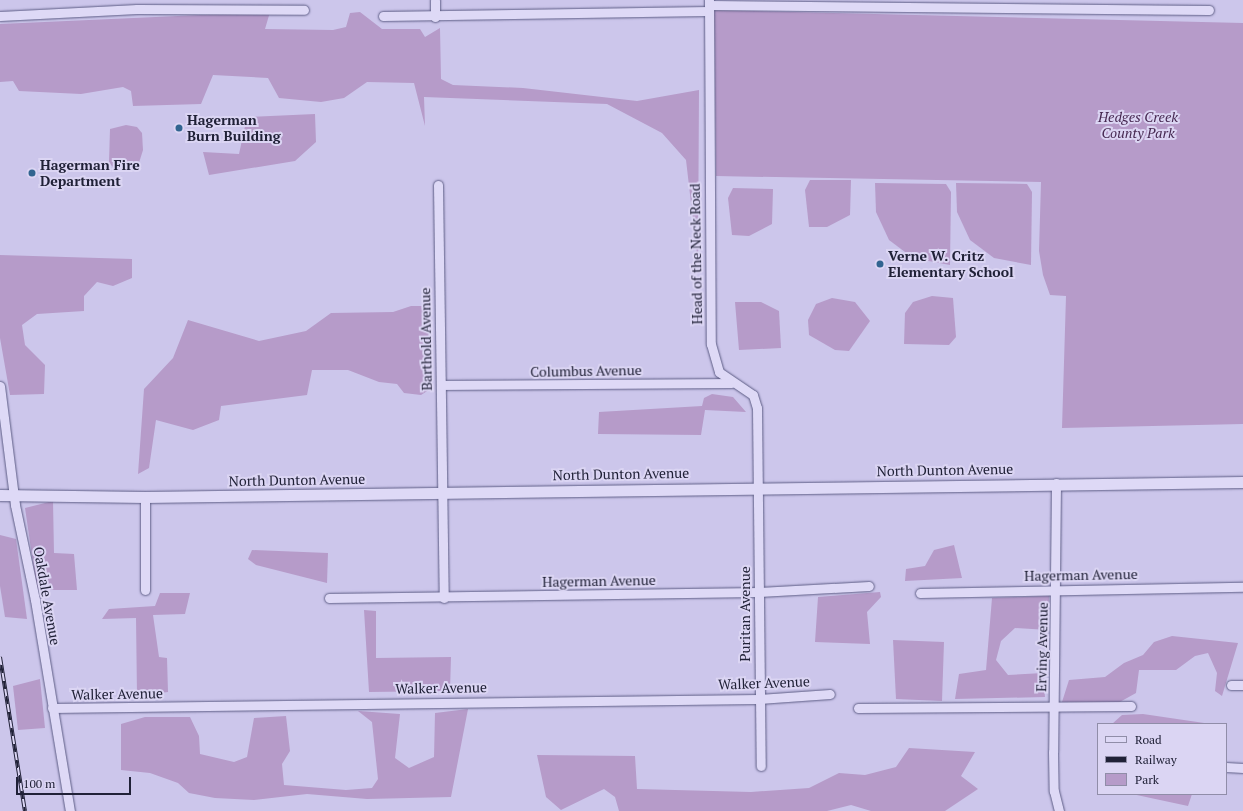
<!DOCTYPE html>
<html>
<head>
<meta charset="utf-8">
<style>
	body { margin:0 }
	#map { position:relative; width:1243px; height:811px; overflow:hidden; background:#ccc6eb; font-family:"PT Serif",serif }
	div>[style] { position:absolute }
	.green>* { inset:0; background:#b69bc9 }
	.roads { filter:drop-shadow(0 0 1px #5d5d85) drop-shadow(0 0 1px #5d5d85) }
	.minor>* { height:9px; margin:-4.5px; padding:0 4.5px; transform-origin:4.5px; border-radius:4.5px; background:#ded9f6 }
	.tertiary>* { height:11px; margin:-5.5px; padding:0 5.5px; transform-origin:5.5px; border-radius:5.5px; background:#ded9f6 }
	.rail>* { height:4px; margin-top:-2px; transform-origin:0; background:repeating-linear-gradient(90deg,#dbd5f3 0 8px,#202137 0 16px); box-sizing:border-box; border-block:1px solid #202137 }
	.dots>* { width:11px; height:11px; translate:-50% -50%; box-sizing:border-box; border:2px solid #dbd5f3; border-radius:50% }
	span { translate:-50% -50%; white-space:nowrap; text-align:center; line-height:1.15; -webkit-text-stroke:4px #dbd5f3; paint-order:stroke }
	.park-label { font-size:14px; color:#462851; font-style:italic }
	.poi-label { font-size:14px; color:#202137; font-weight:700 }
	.left { translate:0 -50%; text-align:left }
	.street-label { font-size:14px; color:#202137 }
	.legend { position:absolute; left:1097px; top:723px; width:130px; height:72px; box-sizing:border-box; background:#dbd5f3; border:1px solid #908da8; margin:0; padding:5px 7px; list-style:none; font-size:12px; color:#202137 }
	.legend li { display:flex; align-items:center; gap:8px; height:20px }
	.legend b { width:20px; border:1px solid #908da8 }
	.scale { position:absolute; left:16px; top:777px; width:115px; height:18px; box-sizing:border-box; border:2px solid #202137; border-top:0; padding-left:5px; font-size:12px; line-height:14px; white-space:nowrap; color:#202137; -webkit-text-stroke:3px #dbd5f3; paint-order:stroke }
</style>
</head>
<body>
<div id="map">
	<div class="green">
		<div style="clip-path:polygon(714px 10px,1243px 23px,1243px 424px,1062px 428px,1066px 296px,1050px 295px,1043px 275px,1039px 251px,1041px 182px,716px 176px)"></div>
		<div style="clip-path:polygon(270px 12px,265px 29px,333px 30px,346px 27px,350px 13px,360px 12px,382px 29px,420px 29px,425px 37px,440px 28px,441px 79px,453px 85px,523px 88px,637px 101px,699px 90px,698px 263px,686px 160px,662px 133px,607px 104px,424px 97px,425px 126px,414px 83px,367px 82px,344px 98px,321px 102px,279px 98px,268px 78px,213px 75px,201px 104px,133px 106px,131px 91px,123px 87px,81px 94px,19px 91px,13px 81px,0 82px,0 24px)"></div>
		<div style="clip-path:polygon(315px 114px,316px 142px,295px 161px,209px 175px,203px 152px,239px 154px,247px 117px)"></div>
		<div style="clip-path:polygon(126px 125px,137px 127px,142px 133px,143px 150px,137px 169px,116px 170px,109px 163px,110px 129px)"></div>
		<div style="clip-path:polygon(810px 180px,851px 180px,850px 215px,827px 227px,809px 227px,805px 190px)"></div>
		<div style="clip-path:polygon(875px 183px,946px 184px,951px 192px,950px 265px,913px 258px,889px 240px,876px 212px)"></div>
		<div style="clip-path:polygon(956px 183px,1027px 184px,1032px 192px,1031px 265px,994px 258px,970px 240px,957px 212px)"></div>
		<div style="clip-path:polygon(733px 188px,773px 189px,772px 224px,749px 236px,732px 235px,728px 198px)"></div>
		<div style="clip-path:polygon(0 255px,132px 259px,132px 278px,113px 286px,97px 282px,84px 296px,84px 311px,37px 314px,22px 325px,25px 345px,45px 365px,44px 394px,10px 395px,0 338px)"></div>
		<div style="clip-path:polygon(932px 296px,953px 298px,956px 337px,949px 345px,904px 344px,905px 313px,913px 302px)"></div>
		<div style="clip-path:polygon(832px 298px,855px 302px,870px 321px,849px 351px,835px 350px,809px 335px,808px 320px,816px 304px)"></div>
		<div style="clip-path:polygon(735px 302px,761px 302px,779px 311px,781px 348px,739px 350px)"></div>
		<div style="clip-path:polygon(411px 306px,427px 306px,432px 388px,421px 395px,404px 393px,397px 384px,379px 382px,348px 370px,312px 370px,307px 395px,221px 406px,219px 420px,193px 430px,156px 420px,149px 468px,138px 474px,144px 389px,173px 358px,188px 320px,259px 341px,306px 331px,331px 313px,393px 312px)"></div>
		<div style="clip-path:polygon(712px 394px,733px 397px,746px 412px,705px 410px,701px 435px,598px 434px,599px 412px,702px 406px,704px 398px)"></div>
		<div style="clip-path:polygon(53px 501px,54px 553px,74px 554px,77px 590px,37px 590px,25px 508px)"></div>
		<div style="clip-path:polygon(0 535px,16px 539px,27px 619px,5px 617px,0 586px)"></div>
		<div style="clip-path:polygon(954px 545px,962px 578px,905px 581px,906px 569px,925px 566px,934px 550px)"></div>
		<div style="clip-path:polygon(252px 550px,328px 553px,327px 583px,256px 565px,248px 559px)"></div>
		<div style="clip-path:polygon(880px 592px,881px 597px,867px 612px,870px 644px,815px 642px,818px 597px)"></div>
		<div style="clip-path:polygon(160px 593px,190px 593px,185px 614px,153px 615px,159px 657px,167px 658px,168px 692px,137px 696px,136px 618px,102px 619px,109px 609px,155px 606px)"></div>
		<div style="clip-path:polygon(1049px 596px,1048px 630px,1015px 628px,1001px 641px,996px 660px,1008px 675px,1043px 673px,1045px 697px,955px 699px,959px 674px,986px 670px,992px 598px)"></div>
		<div style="clip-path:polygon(364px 610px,376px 611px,376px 658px,451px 657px,450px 691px,369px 692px)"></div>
		<div style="clip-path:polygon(1172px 636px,1238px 643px,1222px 696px,1215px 691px,1217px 673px,1208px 653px,1195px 656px,1176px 670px,1139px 670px,1136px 693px,1118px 703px,1062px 702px,1069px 680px,1105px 677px,1124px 663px,1143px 655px,1154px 642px)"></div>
		<div style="clip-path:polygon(893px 640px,944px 642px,942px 701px,896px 699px)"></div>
		<div style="clip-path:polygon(40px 679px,45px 728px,18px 730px,13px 686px)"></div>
		<div style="clip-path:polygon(468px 709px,451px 797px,367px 799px,307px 794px,254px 800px,215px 798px,189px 793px,178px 783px,150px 773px,121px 770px,121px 724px,145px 717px,190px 717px,199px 736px,200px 754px,234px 762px,247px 757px,254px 718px,286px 716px,290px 751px,282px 764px,284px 785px,346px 790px,372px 788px,378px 779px,372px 722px,358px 711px,400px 714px,395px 758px,409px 768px,434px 757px,435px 713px)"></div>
		<div style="clip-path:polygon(1143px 714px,1211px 724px,1112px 724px,1122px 715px)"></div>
		<div style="clip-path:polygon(909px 748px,975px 752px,961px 776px,978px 789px,945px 811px,871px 811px,851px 805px,827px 811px,619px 811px,615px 797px,604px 789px,561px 810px,546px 797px,537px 755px,635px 756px,637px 789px,751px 792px,809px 788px,839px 773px,865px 775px,896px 767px)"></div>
		<div style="clip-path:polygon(1132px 794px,1192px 794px,1188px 806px)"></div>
	</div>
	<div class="roads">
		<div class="minor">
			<div style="left:435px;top:0;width:17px;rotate:90deg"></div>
			<div style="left:709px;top:0;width:344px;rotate:89.7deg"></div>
			<div style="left:711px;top:344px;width:29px;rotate:74deg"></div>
			<div style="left:719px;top:372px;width:41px;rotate:34.1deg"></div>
			<div style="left:753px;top:395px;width:14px;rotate:73deg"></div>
			<div style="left:757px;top:408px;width:358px;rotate:89.4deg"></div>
			<div style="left:709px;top:5px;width:500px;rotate:0.57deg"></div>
			<div style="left:0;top:16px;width:137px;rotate:-2.9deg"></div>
			<div style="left:137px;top:9px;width:167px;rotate:0.3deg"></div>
			<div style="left:383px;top:16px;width:326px;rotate:-0.9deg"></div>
			<div style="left:438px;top:185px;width:413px;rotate:89.2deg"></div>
			<div style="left:441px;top:385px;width:290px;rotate:-0.4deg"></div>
			<div style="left:0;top:386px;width:120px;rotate:82.8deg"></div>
			<div style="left:15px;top:505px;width:97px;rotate:78.1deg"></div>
			<div style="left:35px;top:600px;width:214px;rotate:80.6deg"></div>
			<div style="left:1056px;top:483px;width:269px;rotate:90.6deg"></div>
			<div style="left:1053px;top:752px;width:39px;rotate:89deg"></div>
			<div style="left:1054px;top:791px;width:21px;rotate:76deg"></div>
			<div style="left:145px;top:497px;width:93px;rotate:90deg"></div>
			<div style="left:920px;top:593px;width:323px;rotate:-1.1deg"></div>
			<div style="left:329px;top:598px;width:430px;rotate:-0.8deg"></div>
			<div style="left:759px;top:592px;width:110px;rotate:-3.1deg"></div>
			<div style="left:1231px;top:685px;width:12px"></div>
			<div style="left:52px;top:708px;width:707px;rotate:-0.73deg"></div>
			<div style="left:759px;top:699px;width:71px;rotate:-4deg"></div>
			<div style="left:858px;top:708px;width:273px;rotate:-0.4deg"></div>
			<div style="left:1226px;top:767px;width:17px;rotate:3deg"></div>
		</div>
		<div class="tertiary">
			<div style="left:0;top:495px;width:145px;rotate:0.8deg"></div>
			<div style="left:145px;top:497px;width:1098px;rotate:-0.78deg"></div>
		</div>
	</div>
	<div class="rail">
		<div style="left:0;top:657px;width:156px;rotate:80.8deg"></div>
	</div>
	<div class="dots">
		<div style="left:179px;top:128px;background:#316490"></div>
		<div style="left:32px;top:173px;background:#316490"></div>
		<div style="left:880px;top:264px;background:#316490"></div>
	</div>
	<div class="park-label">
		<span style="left:1138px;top:125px">Hedges Creek<br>County Park</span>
	</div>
	<div class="poi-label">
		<span class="left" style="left:187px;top:128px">Hagerman<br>Burn Building</span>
		<span class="left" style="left:40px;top:173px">Hagerman Fire<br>Department</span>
		<span class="left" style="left:888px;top:264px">Verne W. Critz<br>Elementary School</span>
	</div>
	<div class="street-label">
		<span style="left:696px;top:254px;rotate:-91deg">Head of the Neck Road</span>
		<span style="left:426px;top:339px;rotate:-91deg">Barthold Avenue</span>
		<span style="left:586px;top:371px;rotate:-1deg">Columbus Avenue</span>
		<span style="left:945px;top:470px;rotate:-1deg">North Dunton Avenue</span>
		<span style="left:621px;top:474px;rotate:-1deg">North Dunton Avenue</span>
		<span style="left:297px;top:480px;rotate:-1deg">North Dunton Avenue</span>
		<span style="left:1081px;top:575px;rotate:-1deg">Hagerman Avenue</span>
		<span style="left:599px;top:581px;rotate:-1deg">Hagerman Avenue</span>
		<span style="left:47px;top:596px;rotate:80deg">Oakdale Avenue</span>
		<span style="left:745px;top:614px;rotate:-90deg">Puritan Avenue</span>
		<span style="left:1042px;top:647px;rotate:-89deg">Erving Avenue</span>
		<span style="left:764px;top:683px;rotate:-2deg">Walker Avenue</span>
		<span style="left:441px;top:688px;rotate:-1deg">Walker Avenue</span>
		<span style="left:117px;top:694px;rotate:-1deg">Walker Avenue</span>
	</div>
	<ul class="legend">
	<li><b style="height:5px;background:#ded9f6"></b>Road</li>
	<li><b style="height:5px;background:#202137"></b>Railway</li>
	<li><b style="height:11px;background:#b69bc9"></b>Park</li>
	</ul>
	<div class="scale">100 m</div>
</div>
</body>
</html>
